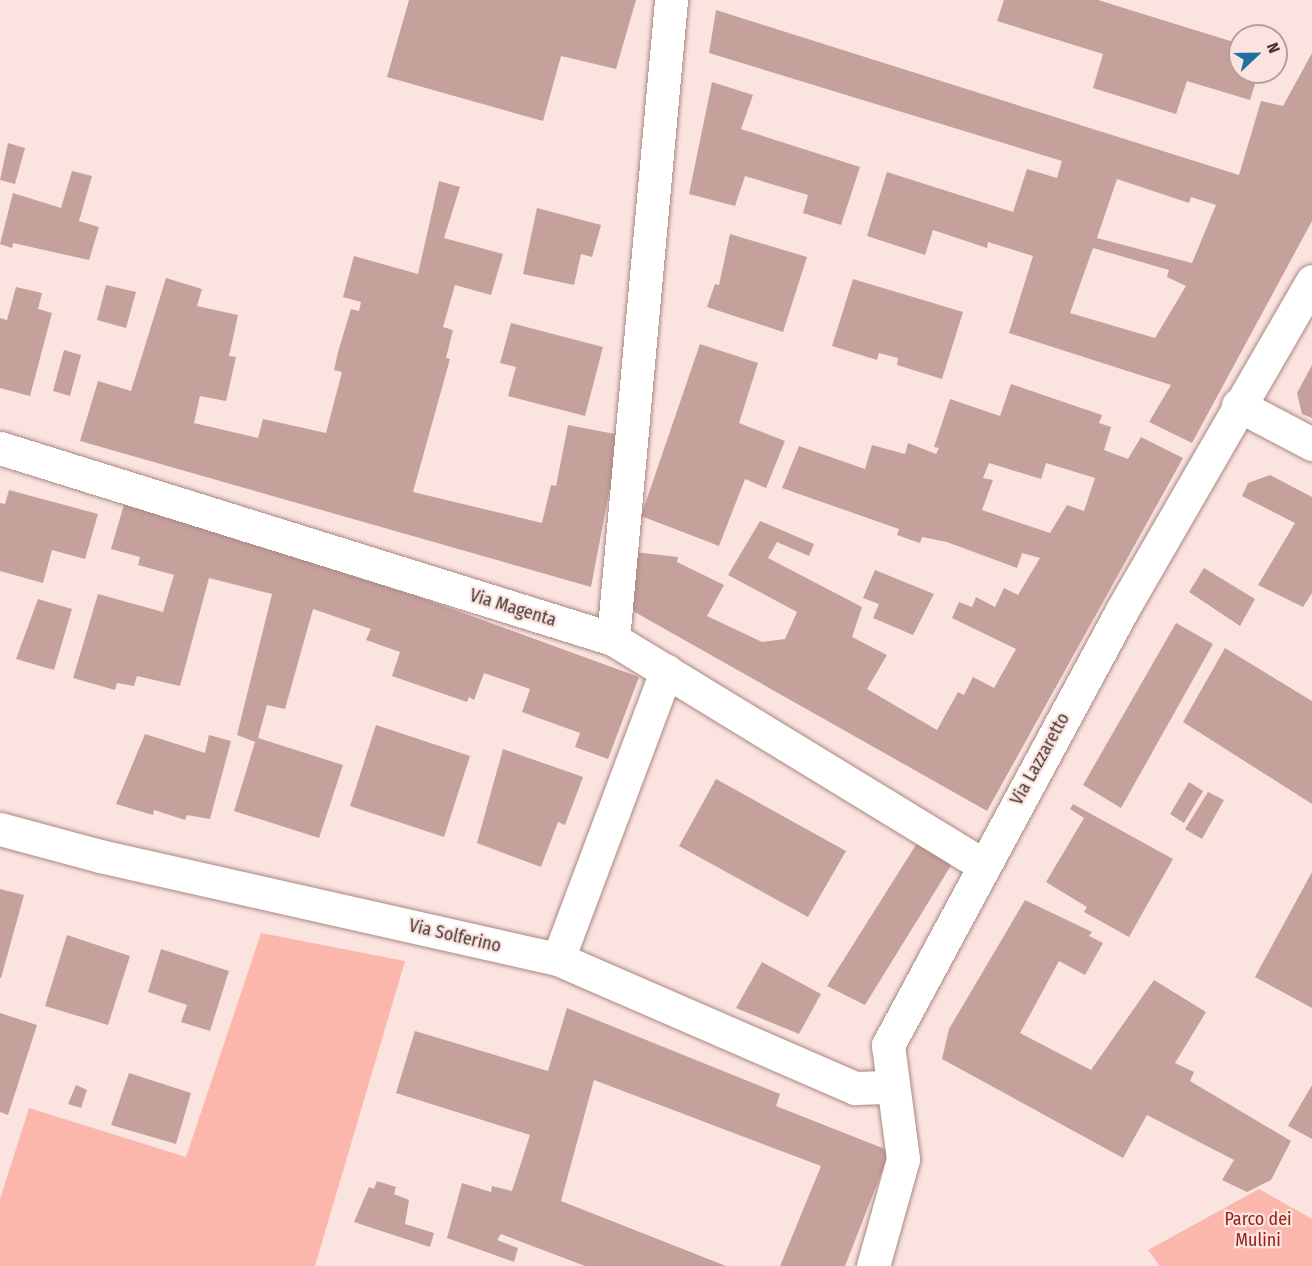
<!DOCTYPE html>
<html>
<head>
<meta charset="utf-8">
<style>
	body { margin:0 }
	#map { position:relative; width:1312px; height:1266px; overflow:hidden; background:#fbe4e0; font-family:"Fira Sans Condensed",sans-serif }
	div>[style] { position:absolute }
	.green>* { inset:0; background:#fbb7ac }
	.building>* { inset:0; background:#c5a19b }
	.roads { filter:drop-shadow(0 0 2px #aa8781) drop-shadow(0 0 2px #aa8781) }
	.minor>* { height:33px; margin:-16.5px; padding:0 16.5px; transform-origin:16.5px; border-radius:16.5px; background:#fff }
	span { translate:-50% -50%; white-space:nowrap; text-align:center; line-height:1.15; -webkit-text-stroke:4.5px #fbe4e0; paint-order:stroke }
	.street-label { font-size:18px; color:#473836 }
	.park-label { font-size:18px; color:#96221a }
	.north { position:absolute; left:1228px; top:24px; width:60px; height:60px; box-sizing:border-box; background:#fbe4e0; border:2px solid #b39f9c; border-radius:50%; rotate:68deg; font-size:16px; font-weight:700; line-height:24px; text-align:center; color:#473836 }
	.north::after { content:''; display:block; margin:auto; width:21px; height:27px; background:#216ea1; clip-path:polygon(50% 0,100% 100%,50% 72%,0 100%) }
</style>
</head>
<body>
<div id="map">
	<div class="green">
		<div style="clip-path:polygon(261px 933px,405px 961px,315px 1266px,0 1266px,0 1199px,29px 1108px,186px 1157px)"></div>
		<div style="clip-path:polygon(1259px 1189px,1312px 1219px,1312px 1266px,1160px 1266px,1148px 1250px)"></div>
	</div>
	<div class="building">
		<div style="clip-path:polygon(409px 0,636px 0,616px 69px,561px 56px,543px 121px,387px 77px)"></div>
		<div style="clip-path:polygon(1004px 0,1098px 0,1240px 44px,1240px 72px,1259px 72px,1250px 100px,1187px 81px,1176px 114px,1093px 88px,1103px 54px,997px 21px)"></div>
		<div style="clip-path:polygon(evenodd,716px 10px,1239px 175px,1261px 101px,1283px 106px,1312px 53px,1312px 221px,1192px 443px,1149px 422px,1171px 385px,1009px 333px,1033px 256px,988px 242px,987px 248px,933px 230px,925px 255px,867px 236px,887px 172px,1013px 212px,1027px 169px,1057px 178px,1062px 161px,709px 53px,716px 10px,1117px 179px,1189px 203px,1191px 197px,1216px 205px,1192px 263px,1097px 238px,1117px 179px,716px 10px,1093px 248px,1169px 270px,1167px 277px,1186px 286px,1155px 338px,1070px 313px,1093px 248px)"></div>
		<div style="clip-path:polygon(712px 82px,753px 95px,741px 129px,860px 167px,841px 225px,803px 213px,808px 195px,745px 176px,735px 206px,689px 194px)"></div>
		<div style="clip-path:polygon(8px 143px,25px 148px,15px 184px,0 180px)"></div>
		<div style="clip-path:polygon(72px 171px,92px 176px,79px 221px,99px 227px,89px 260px,13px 243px,12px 248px,0 244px,13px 193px,61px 208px)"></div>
		<div style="clip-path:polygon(439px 181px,460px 187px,444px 238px,503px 254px,491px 295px,455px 285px,443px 327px,453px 330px,446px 358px,450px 359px,413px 492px,542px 523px,551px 485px,556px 486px,568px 425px,620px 435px,591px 587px,80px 441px,98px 381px,131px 391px,166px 278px,202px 289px,197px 306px,238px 315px,229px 356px,236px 357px,226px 401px,200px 396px,194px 423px,258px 438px,263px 419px,326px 433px,342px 372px,334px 370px,338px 352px,351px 309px,359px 311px,361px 302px,343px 297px,354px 256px,418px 274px)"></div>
		<div style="clip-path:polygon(537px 208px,601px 225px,592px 257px,581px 254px,574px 285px,523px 274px)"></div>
		<div style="clip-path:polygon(730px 234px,807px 257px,783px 332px,707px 307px,715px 284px,719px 285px)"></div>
		<div style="clip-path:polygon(853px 279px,963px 312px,942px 379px,897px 365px,898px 358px,879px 353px,877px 360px,832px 346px)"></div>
		<div style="clip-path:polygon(106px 285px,136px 292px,126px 328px,97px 320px)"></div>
		<div style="clip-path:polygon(16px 287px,42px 293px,38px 309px,52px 313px,30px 396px,0 388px,0 318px,7px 320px)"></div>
		<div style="clip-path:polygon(511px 323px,603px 347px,585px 416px,508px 396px,516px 367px,500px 363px)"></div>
		<div style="clip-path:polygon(700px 344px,758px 363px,739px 423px,785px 441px,766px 488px,745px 479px,719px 546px,641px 516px)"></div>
		<div style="clip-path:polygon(64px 350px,81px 355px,70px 396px,53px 391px)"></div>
		<div style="clip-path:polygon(1312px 365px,1312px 418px,1302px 414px,1297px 393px)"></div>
		<div style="clip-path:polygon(evenodd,1011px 384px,1102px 415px,1099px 423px,1111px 427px,1104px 450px,1128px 459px,1141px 437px,1183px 458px,987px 811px,624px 606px,634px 552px,678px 557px,677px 562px,724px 585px,707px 616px,762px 642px,785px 639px,797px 612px,728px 575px,760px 521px,814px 544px,809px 556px,777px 542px,768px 558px,862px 607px,852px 637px,887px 655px,867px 689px,937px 730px,958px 692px,964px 695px,973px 677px,994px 688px,1016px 649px,952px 618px,959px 602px,972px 607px,976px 597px,995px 607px,1004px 588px,1018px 595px,1040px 558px,1022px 553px,1017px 568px,947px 542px,922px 537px,920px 543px,897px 535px,899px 529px,782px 488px,799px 446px,865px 469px,872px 445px,905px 454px,908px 443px,936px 454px,939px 448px,934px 447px,950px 399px,1000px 416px,1011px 384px,989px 463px,1041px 479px,1046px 463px,1095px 478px,1084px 511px,1067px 505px,1050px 533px,982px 510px,993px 480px,983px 478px,989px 463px)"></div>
		<div style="clip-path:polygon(1270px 475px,1312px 497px,1312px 593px,1303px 607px,1258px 585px,1295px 523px,1242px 496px,1248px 483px)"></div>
		<div style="clip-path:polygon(9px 490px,98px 514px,85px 559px,52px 550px,43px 583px,0 571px,0 503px,5px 504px)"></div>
		<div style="clip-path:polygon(125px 501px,419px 597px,639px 677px,608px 759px,575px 747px,580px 733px,522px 712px,530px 689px,484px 673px,474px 700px,469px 697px,467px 702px,392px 676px,400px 652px,366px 640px,371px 629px,313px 609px,285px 709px,267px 705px,258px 738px,343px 765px,319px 838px,234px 811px,255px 742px,237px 735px,272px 594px,209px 578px,180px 686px,137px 676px,134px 686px,117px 683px,115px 690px,73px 678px,98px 594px,163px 612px,174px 575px,138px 565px,140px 557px,111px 549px)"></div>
		<div style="clip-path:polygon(1204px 568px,1255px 599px,1240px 626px,1189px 592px)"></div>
		<div style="clip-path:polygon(875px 570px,934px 594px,913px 635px,873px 618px,879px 604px,863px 598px)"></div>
		<div style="clip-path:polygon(38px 599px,72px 609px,54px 670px,16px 659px)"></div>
		<div style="clip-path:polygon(1176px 623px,1213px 644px,1121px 808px,1083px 785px)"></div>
		<div style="clip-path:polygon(1225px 648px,1312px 701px,1312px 804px,1183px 722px)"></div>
		<div style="clip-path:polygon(376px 725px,470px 756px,444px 837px,350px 806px)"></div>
		<div style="clip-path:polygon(145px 734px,205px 753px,209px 735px,231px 741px,210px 819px,187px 815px,185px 820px,154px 810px,153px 815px,116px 804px)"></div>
		<div style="clip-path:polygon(503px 749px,583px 777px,565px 825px,558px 822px,541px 867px,477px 843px)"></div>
		<div style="clip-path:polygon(716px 779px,846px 851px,808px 917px,679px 846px)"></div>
		<div style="clip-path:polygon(1189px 782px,1203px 791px,1184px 823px,1170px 814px)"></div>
		<div style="clip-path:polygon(1208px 792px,1224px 800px,1202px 839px,1185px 829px)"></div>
		<div style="clip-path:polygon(1073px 804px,1173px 859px,1129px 937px,1084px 912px,1087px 907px,1046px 882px,1084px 818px,1070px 809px)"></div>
		<div style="clip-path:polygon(919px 840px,955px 859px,865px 1005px,827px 986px)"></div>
		<div style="clip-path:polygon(1312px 872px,1312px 1008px,1255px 977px)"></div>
		<div style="clip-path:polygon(0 889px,24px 895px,1px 978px,0 978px)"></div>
		<div style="clip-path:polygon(1025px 900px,1092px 932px,1089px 936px,1103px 943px,1085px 975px,1059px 961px,1020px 1033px,1091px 1070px,1154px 980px,1206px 1012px,1175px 1063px,1194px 1072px,1190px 1081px,1291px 1141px,1271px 1180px,1247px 1192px,1222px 1180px,1234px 1160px,1147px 1115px,1123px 1158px,942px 1059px,949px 1029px)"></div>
		<div style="clip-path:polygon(67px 935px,130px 956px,108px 1025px,45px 1006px)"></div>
		<div style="clip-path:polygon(161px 949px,229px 971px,210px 1031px,181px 1022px,187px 1005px,148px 992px)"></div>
		<div style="clip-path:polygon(762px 962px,821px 994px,799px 1034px,736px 1008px)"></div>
		<div style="clip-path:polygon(567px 1008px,780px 1094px,776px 1106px,890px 1151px,845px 1266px,780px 1266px,821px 1166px,594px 1080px,561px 1201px,726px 1266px,585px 1266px,501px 1234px,497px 1240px,518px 1248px,514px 1262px,447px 1238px,462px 1183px,491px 1192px,492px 1186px,512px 1191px,530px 1135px,396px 1093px,415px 1031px,548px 1071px)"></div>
		<div style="clip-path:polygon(0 1013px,37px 1025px,8px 1115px,0 1112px)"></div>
		<div style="clip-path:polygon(129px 1073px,191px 1093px,176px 1144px,111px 1125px)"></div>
		<div style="clip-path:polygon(76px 1085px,87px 1090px,81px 1108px,68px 1104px)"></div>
		<div style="clip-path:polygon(1312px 1085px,1312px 1139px,1288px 1126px)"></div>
		<div style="clip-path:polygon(377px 1181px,396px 1187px,394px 1194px,409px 1200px,405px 1224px,434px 1233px,430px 1247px,354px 1222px,369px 1187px,374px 1189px)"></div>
	</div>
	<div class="roads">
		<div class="minor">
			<div style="left:1238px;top:405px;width:84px;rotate:27.8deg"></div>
			<div style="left:0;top:448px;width:642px;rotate:17.31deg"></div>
			<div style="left:613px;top:639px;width:434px;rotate:31.4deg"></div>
			<div style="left:613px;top:639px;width:642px;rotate:-84.81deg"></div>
			<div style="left:0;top:829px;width:104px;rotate:15.1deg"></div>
			<div style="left:100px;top:856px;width:469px;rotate:12.7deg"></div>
			<div style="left:558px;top:959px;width:324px;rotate:23.5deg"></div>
			<div style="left:855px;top:1088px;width:38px;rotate:-2deg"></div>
			<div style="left:558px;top:959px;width:308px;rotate:-69.4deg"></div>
			<div style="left:873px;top:1266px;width:111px;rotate:-74.3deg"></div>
			<div style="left:903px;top:1159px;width:115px;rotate:-97.5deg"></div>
			<div style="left:888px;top:1045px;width:492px;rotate:-61.7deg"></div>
			<div style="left:1121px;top:612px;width:382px;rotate:-60deg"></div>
		</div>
	</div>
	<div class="street-label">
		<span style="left:513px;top:608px;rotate:17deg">Via Magenta</span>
		<span style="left:1040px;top:759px;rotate:-61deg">Via Lazzaretto</span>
		<span style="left:455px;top:936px;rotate:13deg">Via Solferino</span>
	</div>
	<div class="park-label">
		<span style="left:1258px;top:1230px">Parco dei<br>Mulini</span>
	</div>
	<div class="north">N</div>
</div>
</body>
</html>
